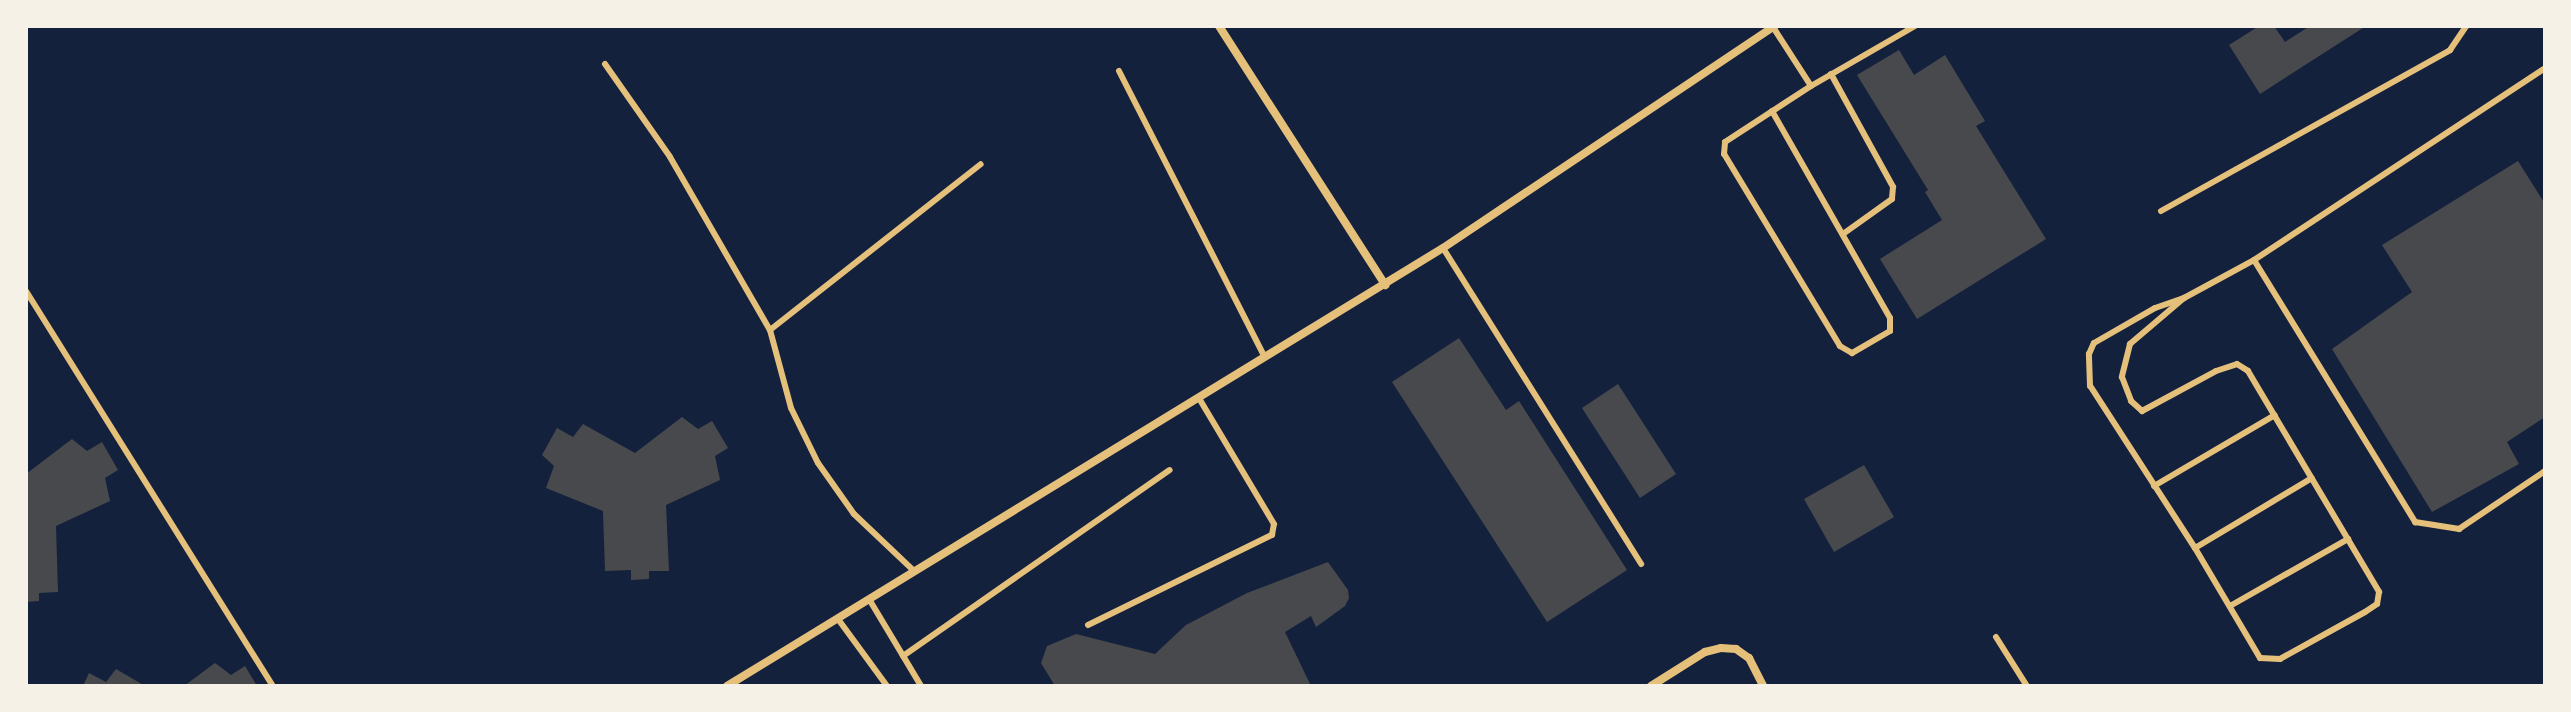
<!DOCTYPE html>
<html>
<head>
<meta charset="utf-8">
<style>
	body { margin:0 }
	#map { position:relative; width:2571px; height:712px; overflow:hidden; background:#14213d; font-family:"PT Sans Narrow",sans-serif }
	div>[style] { position:absolute }
	.building>* { inset:0; background:#48494c }
	.service>* { height:6px; margin:-3px; padding:0 3px; transform-origin:3px; border-radius:3px; background:#e5c07b }
	.minor>* { height:8px; margin:-4px; padding:0 4px; transform-origin:4px; border-radius:4px; background:#e5c07b }
	span { translate:-50% -50%; white-space:nowrap; text-align:center; line-height:1.15; -webkit-text-stroke:6px #f6f1e7; paint-order:stroke }
	.frame { position:absolute; inset:0; border:28px solid #f6f1e7; pointer-events:none }
</style>
</head>
<body>
<div id="map">
	<div class="building">
		<div style="clip-path:polygon(2259px 26px,2274px 26px,2285px 42px,2310px 26px,2366px 26px,2260px 94px,2229px 45px)"></div>
		<div style="clip-path:polygon(1899px 50px,1914px 75px,1945px 55px,1985px 121px,1976px 126px,2046px 239px,1917px 319px,1880px 259px,1942px 220px,1925px 192px,1928px 190px,1857px 75px)"></div>
		<div style="clip-path:polygon(2518px 161px,2545px 204px,2545px 417px,2507px 442px,2519px 464px,2432px 512px,2332px 349px,2412px 292px,2382px 245px)"></div>
		<div style="clip-path:polygon(1459px 338px,1506px 410px,1519px 401px,1627px 570px,1547px 622px,1392px 382px)"></div>
		<div style="clip-path:polygon(1618px 384px,1676px 474px,1640px 498px,1582px 408px)"></div>
		<div style="clip-path:polygon(682px 417px,698px 429px,712px 421px,728px 448px,715px 456px,720px 480px,666px 505px,669px 571px,649px 571px,649px 579px,631px 580px,631px 570px,605px 571px,603px 511px,546px 488px,554px 466px,542px 455px,557px 428px,573px 437px,583px 424px,635px 453px)"></div>
		<div style="clip-path:polygon(72px 439px,87px 451px,102px 442px,118px 470px,105px 478px,110px 501px,56px 526px,58px 592px,39px 593px,39px 601px,26px 602px,26px 474px)"></div>
		<div style="clip-path:polygon(1864px 465px,1894px 517px,1834px 552px,1804px 499px)"></div>
		<div style="clip-path:polygon(1328px 562px,1348px 590px,1349px 598px,1345px 606px,1316px 627px,1311px 616px,1285px 632px,1311px 686px,1055px 686px,1041px 663px,1047px 646px,1076px 634px,1155px 654px,1186px 625px,1247px 593px)"></div>
		<div style="clip-path:polygon(215px 663px,231px 675px,245px 666px,257px 686px,184px 686px)"></div>
		<div style="clip-path:polygon(116px 669px,145px 686px,83px 686px,89px 673px,106px 682px)"></div>
	</div>
	<div class="service">
		<div style="left:1773px;top:27px;width:70px;rotate:57.2deg"></div>
		<div style="left:605px;top:64px;width:113px;rotate:55deg"></div>
		<div style="left:670px;top:157px;width:200px;rotate:60deg"></div>
		<div style="left:770px;top:330px;width:81px;rotate:74.9deg"></div>
		<div style="left:791px;top:408px;width:61px;rotate:63.9deg"></div>
		<div style="left:818px;top:463px;width:62px;rotate:54.8deg"></div>
		<div style="left:854px;top:514px;width:83px;rotate:43.5deg"></div>
		<div style="left:1119px;top:71px;width:321px;rotate:63deg"></div>
		<div style="left:1831px;top:74px;width:129px;rotate:61.2deg"></div>
		<div style="left:1893px;top:187px;width:12px;rotate:95deg"></div>
		<div style="left:1892px;top:199px;width:60px;rotate:144.5deg"></div>
		<div style="left:1772px;top:111px;width:238px;rotate:60.3deg"></div>
		<div style="left:1890px;top:318px;width:13px;rotate:90deg"></div>
		<div style="left:1890px;top:331px;width:44px;rotate:149.9deg"></div>
		<div style="left:1852px;top:353px;width:14px;rotate:-150deg"></div>
		<div style="left:1840px;top:346px;width:224px;rotate:-121.1deg"></div>
		<div style="left:1724px;top:154px;width:12px;rotate:-85deg"></div>
		<div style="left:1725px;top:142px;width:103px;rotate:-33.1deg"></div>
		<div style="left:1811px;top:86px;width:120px;rotate:-30deg"></div>
		<div style="left:2161px;top:211px;width:331px;rotate:-29.1deg"></div>
		<div style="left:2450px;top:50px;width:29px;rotate:-56deg"></div>
		<div style="left:1443px;top:248px;width:373px;rotate:57.9deg"></div>
		<div style="left:2254px;top:260px;width:308px;rotate:58.4deg"></div>
		<div style="left:2415px;top:522px;width:45px;rotate:9deg"></div>
		<div style="left:2459px;top:529px;width:104px;rotate:-34deg"></div>
		<div style="left:26px;top:291px;width:466px;rotate:58deg"></div>
		<div style="left:2184px;top:298px;width:71px;rotate:139.6deg"></div>
		<div style="left:2130px;top:344px;width:34px;rotate:104deg"></div>
		<div style="left:2122px;top:377px;width:26px;rotate:69deg"></div>
		<div style="left:2131px;top:401px;width:15px;rotate:42deg"></div>
		<div style="left:2142px;top:411px;width:84px;rotate:-28.4deg"></div>
		<div style="left:2216px;top:371px;width:22px;rotate:-18deg"></div>
		<div style="left:2237px;top:364px;width:13px;rotate:32deg"></div>
		<div style="left:2248px;top:371px;width:257px;rotate:59.3deg"></div>
		<div style="left:2379px;top:592px;width:12px;rotate:99deg"></div>
		<div style="left:2377px;top:604px;width:14px;rotate:146deg"></div>
		<div style="left:2365px;top:612px;width:97px;rotate:151.1deg"></div>
		<div style="left:2280px;top:659px;width:20px;rotate:-177deg"></div>
		<div style="left:2260px;top:658px;width:128px;rotate:-120.6deg"></div>
		<div style="left:2195px;top:548px;width:193px;rotate:-122.9deg"></div>
		<div style="left:2090px;top:386px;width:32px;rotate:-92deg"></div>
		<div style="left:2089px;top:354px;width:12px;rotate:-66deg"></div>
		<div style="left:2094px;top:343px;width:70px;rotate:-29.8deg"></div>
		<div style="left:2155px;top:308px;width:31px;rotate:-19deg"></div>
		<div style="left:2184px;top:298px;width:80px;rotate:-28.5deg"></div>
		<div style="left:2254px;top:260px;width:349px;rotate:-33.4deg"></div>
		<div style="left:770px;top:330px;width:268px;rotate:-38.2deg"></div>
		<div style="left:2154px;top:486px;width:140px;rotate:-30.4deg"></div>
		<div style="left:2195px;top:548px;width:136px;rotate:-30.9deg"></div>
		<div style="left:869px;top:599px;width:101px;rotate:59.1deg"></div>
		<div style="left:2230px;top:606px;width:136px;rotate:-29.6deg"></div>
		<div style="left:838px;top:619px;width:83px;rotate:53.8deg"></div>
		<div style="left:1088px;top:625px;width:205px;rotate:-26.1deg"></div>
		<div style="left:1272px;top:535px;width:11px;rotate:-80deg"></div>
		<div style="left:1274px;top:524px;width:147px;rotate:-120.8deg"></div>
		<div style="left:1996px;top:637px;width:58px;rotate:57.7deg"></div>
		<div style="left:903px;top:656px;width:325px;rotate:-34.9deg"></div>
	</div>
	<div class="minor">
		<div style="left:1219px;top:26px;width:308px;rotate:57.3deg"></div>
		<div style="left:727px;top:686px;width:839px;rotate:-31.46deg"></div>
		<div style="left:1443px;top:248px;width:399px;rotate:-33.8deg"></div>
		<div style="left:1651px;top:686px;width:64px;rotate:-32.2deg"></div>
		<div style="left:1705px;top:652px;width:16px;rotate:-14deg"></div>
		<div style="left:1721px;top:648px;width:15px;rotate:4deg"></div>
		<div style="left:1736px;top:649px;width:16px;rotate:35deg"></div>
		<div style="left:1749px;top:658px;width:31px;rotate:63deg"></div>
	</div>
	<div class="frame"></div>
</div>
</body>
</html>
